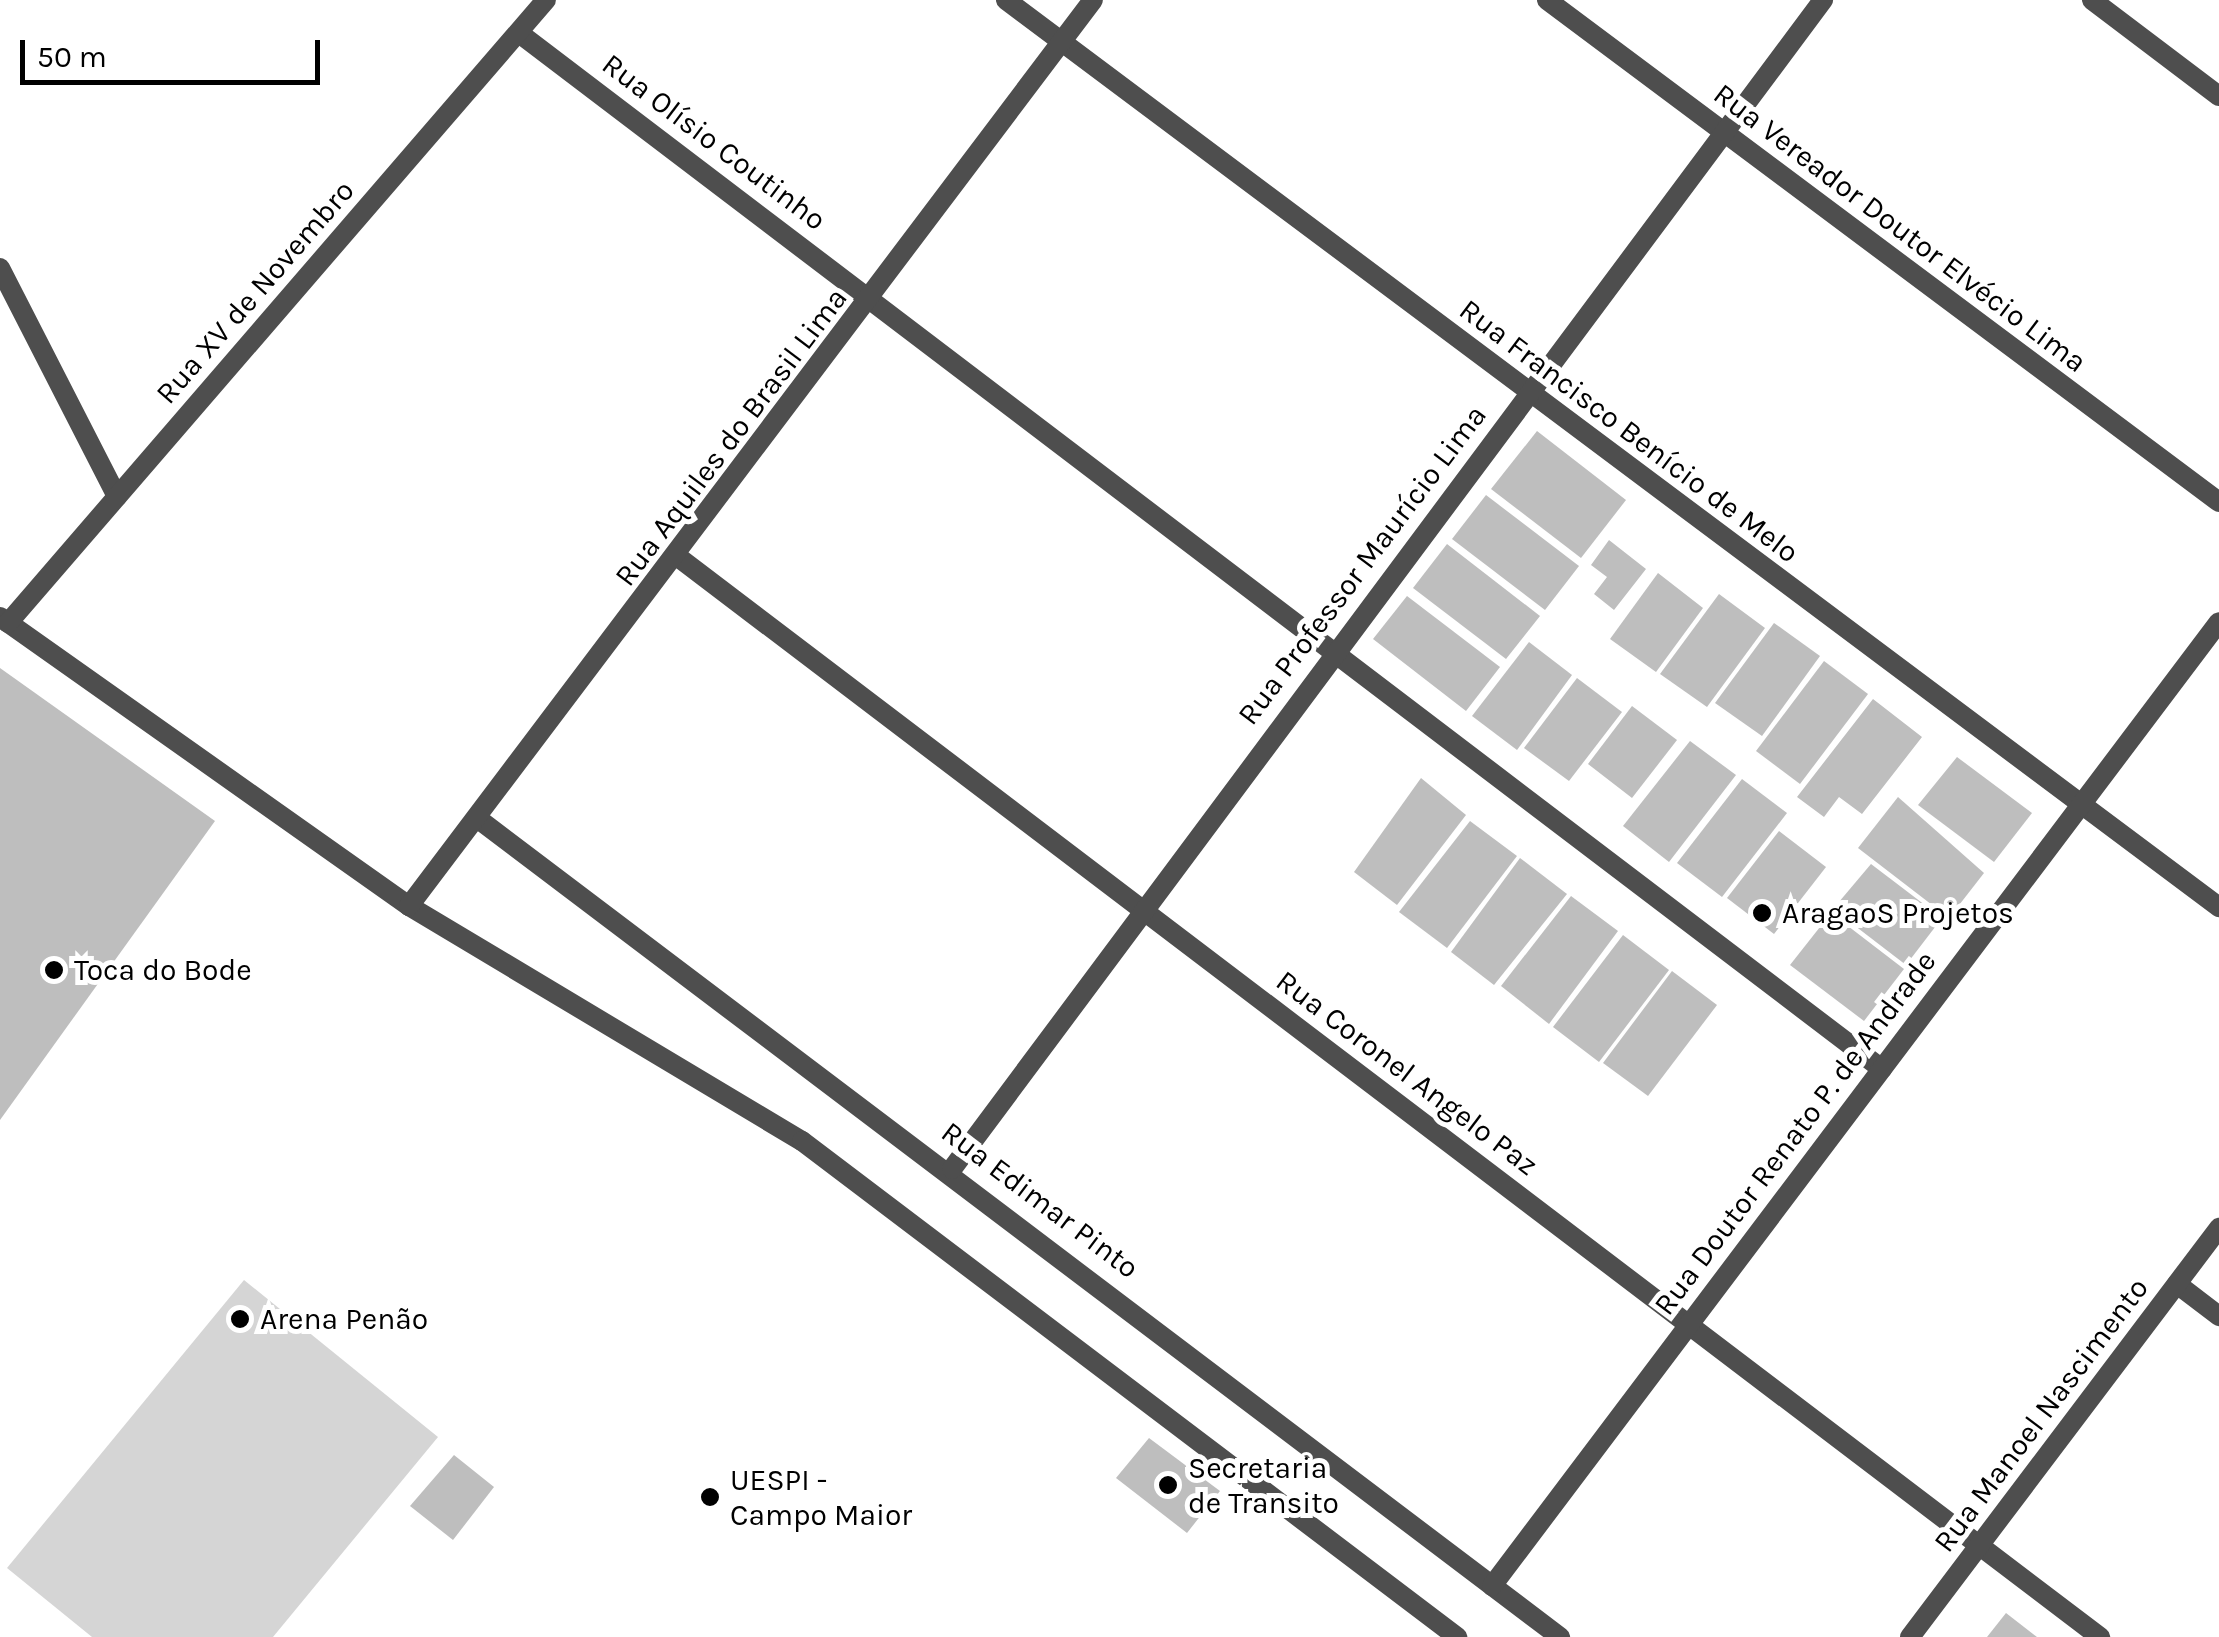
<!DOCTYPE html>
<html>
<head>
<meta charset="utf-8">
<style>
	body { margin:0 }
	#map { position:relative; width:2219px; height:1637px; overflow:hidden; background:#fff; font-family:Karla,sans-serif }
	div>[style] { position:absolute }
	.green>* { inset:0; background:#d5d5d5 }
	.building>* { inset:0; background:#bebebe }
	.street>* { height:20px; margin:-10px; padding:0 10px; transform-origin:10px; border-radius:10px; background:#4e4e4e }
	.dots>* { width:28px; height:28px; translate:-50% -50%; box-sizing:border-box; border:5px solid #fff; border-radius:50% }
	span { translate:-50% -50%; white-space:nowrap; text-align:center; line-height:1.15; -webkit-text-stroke:10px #fff; paint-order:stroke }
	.street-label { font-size:30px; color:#000 }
	.poi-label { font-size:30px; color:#000 }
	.left { translate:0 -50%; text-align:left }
	.scale { position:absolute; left:20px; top:40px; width:300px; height:45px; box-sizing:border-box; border:5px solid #000; border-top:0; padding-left:12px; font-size:30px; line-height:35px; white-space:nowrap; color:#000; -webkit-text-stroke:8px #fff; paint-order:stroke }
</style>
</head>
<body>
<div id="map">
	<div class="green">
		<div style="clip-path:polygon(244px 1280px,438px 1437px,273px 1637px,92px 1637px,7px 1568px)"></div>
	</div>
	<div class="building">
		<div style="clip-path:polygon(1537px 431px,1626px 500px,1581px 558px,1491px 489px)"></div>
		<div style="clip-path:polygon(1486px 495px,1579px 566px,1545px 610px,1452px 539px)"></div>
		<div style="clip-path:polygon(1609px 540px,1646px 569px,1614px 610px,1594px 594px,1607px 577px,1591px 565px)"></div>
		<div style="clip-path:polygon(1447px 544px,1540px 616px,1506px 659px,1413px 588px)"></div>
		<div style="clip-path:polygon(1658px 573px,1703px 608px,1656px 672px,1610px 639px)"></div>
		<div style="clip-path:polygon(1719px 594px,1765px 628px,1707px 707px,1660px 674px)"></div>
		<div style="clip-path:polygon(1407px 596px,1500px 667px,1466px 711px,1373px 639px)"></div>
		<div style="clip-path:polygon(1774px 623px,1820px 656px,1762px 736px,1715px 703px)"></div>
		<div style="clip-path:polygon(1529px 642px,1572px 675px,1517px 750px,1472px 716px)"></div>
		<div style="clip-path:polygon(1824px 661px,1868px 694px,1800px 784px,1756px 751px)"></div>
		<div style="clip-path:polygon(0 668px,215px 821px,0 1120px)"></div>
		<div style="clip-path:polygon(1577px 678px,1622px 712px,1569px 781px,1524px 748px)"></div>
		<div style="clip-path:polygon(1873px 699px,1922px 737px,1862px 814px,1839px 797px,1824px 817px,1797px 797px)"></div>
		<div style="clip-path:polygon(1632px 706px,1677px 740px,1632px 798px,1588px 764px)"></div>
		<div style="clip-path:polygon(1690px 741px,1736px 775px,1669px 862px,1623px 826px)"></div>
		<div style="clip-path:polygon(1957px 757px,2032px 813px,1994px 862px,1918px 805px)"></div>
		<div style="clip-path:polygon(1421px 778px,1466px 815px,1397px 905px,1354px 872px)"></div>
		<div style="clip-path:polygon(1742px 779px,1787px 813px,1722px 897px,1677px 863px)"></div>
		<div style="clip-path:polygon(1898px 797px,1984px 873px,1949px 918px,1858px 848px)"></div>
		<div style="clip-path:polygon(1470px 821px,1517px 856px,1447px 948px,1399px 912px)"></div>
		<div style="clip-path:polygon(1779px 831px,1826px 867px,1774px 934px,1727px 898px)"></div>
		<div style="clip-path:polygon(1520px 858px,1567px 894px,1494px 985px,1451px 952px)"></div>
		<div style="clip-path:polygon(1871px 864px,1942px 918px,1906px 965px,1833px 909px)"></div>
		<div style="clip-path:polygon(1571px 896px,1618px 931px,1549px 1024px,1501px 986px)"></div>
		<div style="clip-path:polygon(1831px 913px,1904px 969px,1864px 1021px,1790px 965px)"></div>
		<div style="clip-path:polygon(1623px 935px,1669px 970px,1599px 1062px,1553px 1027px)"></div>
		<div style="clip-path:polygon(1672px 971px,1717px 1005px,1648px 1096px,1603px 1063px)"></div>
		<div style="clip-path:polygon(1149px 1438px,1220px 1491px,1187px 1533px,1116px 1478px)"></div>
		<div style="clip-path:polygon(454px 1455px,494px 1487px,453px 1540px,410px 1506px)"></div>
		<div style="clip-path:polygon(2006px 1613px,2037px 1637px,1987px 1637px)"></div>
	</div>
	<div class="street">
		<div style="left:1006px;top:0;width:1515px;rotate:36.79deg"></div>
		<div style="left:1547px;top:0;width:839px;rotate:36.76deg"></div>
		<div style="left:2092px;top:0;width:159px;rotate:37.1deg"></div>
		<div style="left:519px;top:33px;width:1712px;rotate:37.24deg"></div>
		<div style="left:0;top:268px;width:257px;rotate:62.9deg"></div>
		<div style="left:678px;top:557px;width:1786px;rotate:37.22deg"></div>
		<div style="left:0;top:617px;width:501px;rotate:35.25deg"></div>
		<div style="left:409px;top:906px;width:458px;rotate:30.9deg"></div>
		<div style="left:802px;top:1141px;width:822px;rotate:37.13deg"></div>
		<div style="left:8px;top:623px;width:823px;rotate:-49.19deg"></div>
		<div style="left:477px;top:818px;width:1358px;rotate:37.1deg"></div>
		<div style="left:409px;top:906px;width:1135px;rotate:-52.95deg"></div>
		<div style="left:952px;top:1169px;width:1458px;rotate:-53.31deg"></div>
		<div style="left:2177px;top:1284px;width:53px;rotate:37.3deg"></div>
		<div style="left:1492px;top:1586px;width:1207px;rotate:-52.98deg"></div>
		<div style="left:1910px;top:1637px;width:513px;rotate:-52.93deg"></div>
	</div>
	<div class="dots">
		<div style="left:1762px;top:913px;background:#000"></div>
		<div style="left:54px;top:970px;background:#000"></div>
		<div style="left:240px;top:1319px;background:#000"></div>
		<div style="left:1168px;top:1485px;background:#000"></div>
		<div style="left:710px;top:1497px;background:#000"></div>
	</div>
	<div class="street-label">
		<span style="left:714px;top:142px;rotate:37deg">Rua Olísio Coutinho</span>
		<span style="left:1900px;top:228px;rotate:37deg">Rua Vereador Doutor Elvécio Lima</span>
		<span style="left:255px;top:292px;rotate:-49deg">Rua XV de Novembro</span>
		<span style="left:1629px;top:431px;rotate:37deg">Rua Francisco Benício de Melo</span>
		<span style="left:731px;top:437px;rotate:-53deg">Rua Aquiles do Brasil Lima</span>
		<span style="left:1362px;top:565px;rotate:-53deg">Rua Professor Maurício Lima</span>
		<span style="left:1407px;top:1073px;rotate:37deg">Rua Coronel Angelo Paz</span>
		<span style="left:1795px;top:1133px;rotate:-53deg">Rua Doutor Renato P. de Andrade</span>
		<span style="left:1040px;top:1200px;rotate:37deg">Rua Edimar Pinto</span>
		<span style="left:2041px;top:1415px;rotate:-53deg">Rua Manoel Nascimento</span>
	</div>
	<div class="poi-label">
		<span class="left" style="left:1782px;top:913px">AragaoS Projetos</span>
		<span class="left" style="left:74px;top:970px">Toca do Bode</span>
		<span class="left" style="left:260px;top:1319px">Arena Penão</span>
		<span class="left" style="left:1188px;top:1485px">Secretaria<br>de Transito</span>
		<span class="left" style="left:730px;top:1497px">UESPI -<br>Campo Maior</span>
	</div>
	<div class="scale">50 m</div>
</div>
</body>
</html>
